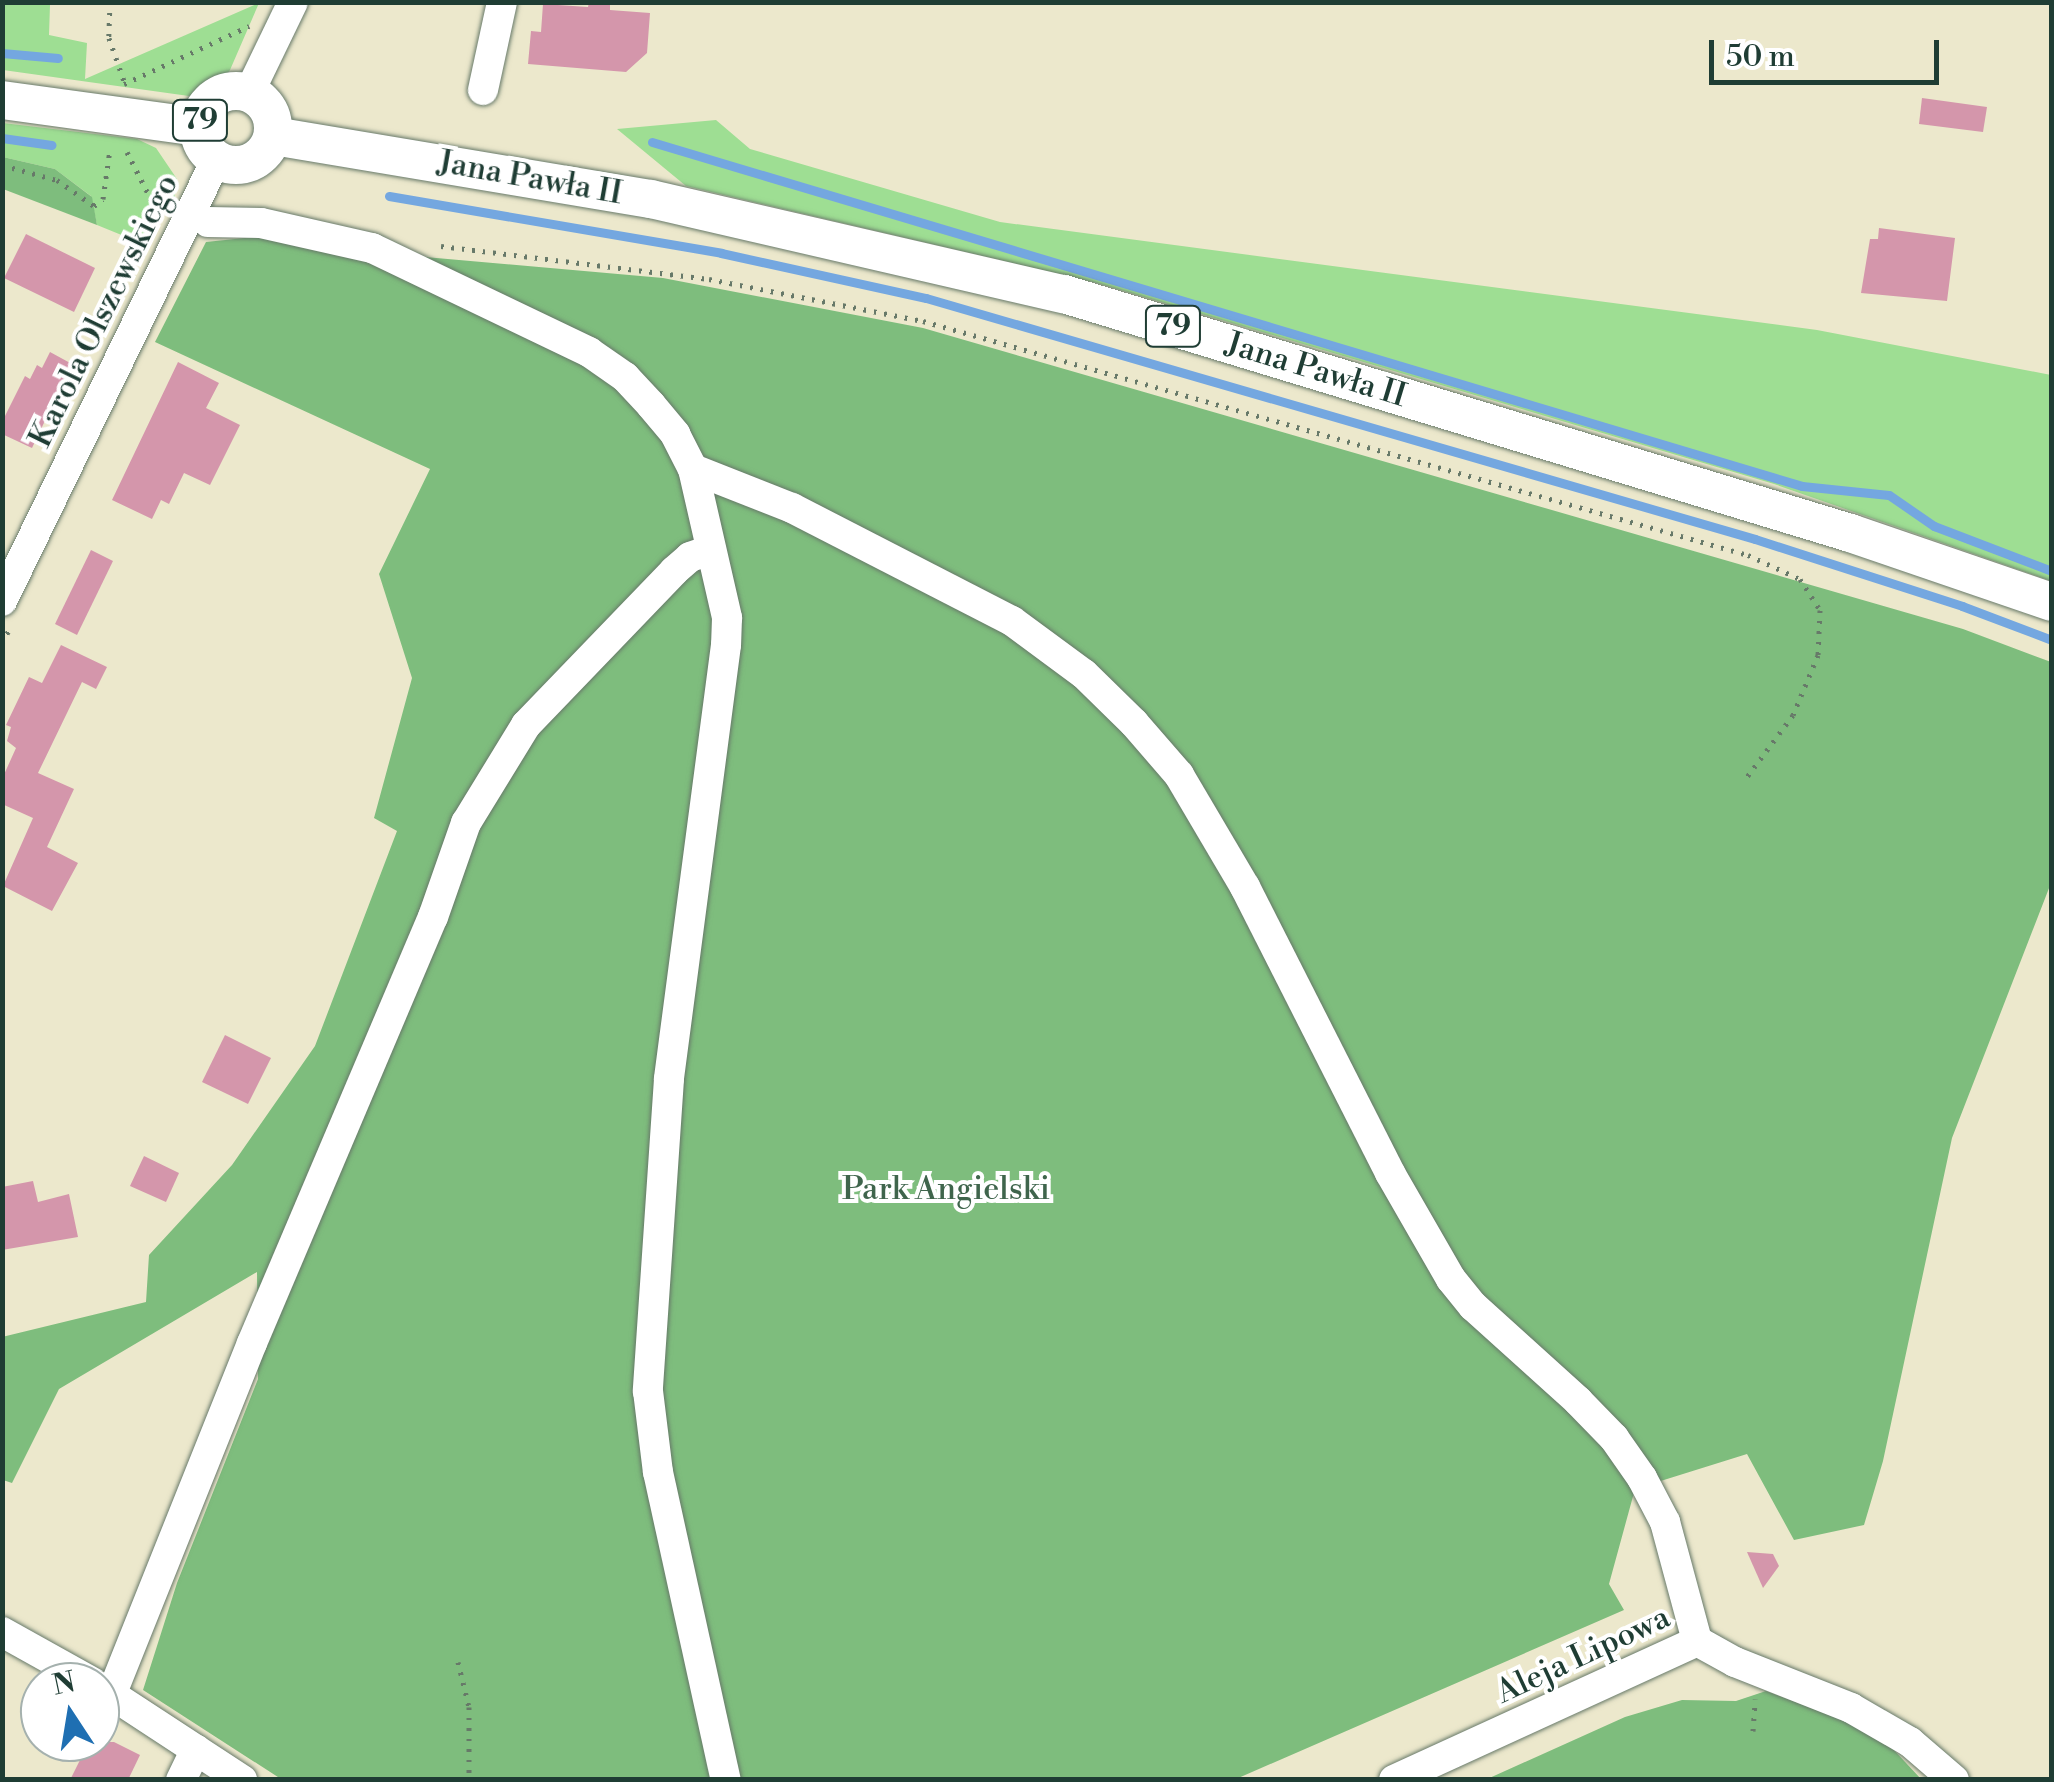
<!DOCTYPE html>
<html>
<head>
<meta charset="utf-8">
<style>
	body { margin:0 }
	#map { position:relative; width:2054px; height:1782px; overflow:hidden; background:#ece8cc; font-family:"Libre Bodoni",serif }
	div>[style] { position:absolute }
	.green>* { inset:0; background:#9ede93 }
	.forest>* { inset:0; background:#7ebd7d }
	.stream>* { height:9px; margin:-4.5px; padding:0 4.5px; transform-origin:4.5px; border-radius:4.5px; background:#74a7e0 }
	.building>* { inset:0; background:#d496ab }
	.path>* { height:5px; margin-top:-2.5px; transform-origin:0; background:repeating-linear-gradient(90deg,#677969 0 2.5px,transparent 0 10.5px) }
	.roads { filter:drop-shadow(0 0 2px #677969) drop-shadow(0 0 2px #677969) }
	.minor>* { height:30px; margin:-15px; padding:0 15px; transform-origin:15px; border-radius:15px; background:#fff }
	.major>* { height:38px; margin:-19px; padding:0 19px; transform-origin:19px; border-radius:19px; background:#fff }
	.major>.ring { margin:-19px; padding:0; box-sizing:content-box; background:none; border:38px solid #fff; border-radius:50% }
	span { translate:-50% -50%; white-space:nowrap; text-align:center; line-height:1.15; -webkit-text-stroke:8px #fff; paint-order:stroke }
	.shield-label span { padding:2px 8px; background:#fff; border:2px solid; border-radius:8px; -webkit-text-stroke-width:0 }
	.shield-label { font-size:30px; color:#1f3d34; font-weight:700 }
	.street-label { font-size:32px; color:#1f3d34 }
	.park-label { font-size:32px; color:#3f654c }
	.frame { position:absolute; inset:0; border:5px solid #1f3d34; pointer-events:none }
	.north { position:absolute; left:20px; top:1662px; width:100px; height:100px; box-sizing:border-box; background:#fff; border:2px solid #a5b1ae; border-radius:50%; rotate:348deg; font-size:28px; font-weight:700; line-height:40px; text-align:center; color:#1f3d34 }
	.north::after { content:''; display:block; margin:auto; width:35px; height:45px; background:#1f6fb2; clip-path:polygon(50% 0,100% 100%,50% 72%,0 100%) }
	.scale { position:absolute; left:1709px; top:40px; width:230px; height:45px; box-sizing:border-box; border:5px solid #1f3d34; border-top:0; padding-left:12px; font-size:30px; line-height:35px; white-space:nowrap; color:#1f3d34; -webkit-text-stroke:8px #fff; paint-order:stroke }
</style>
</head>
<body>
<div id="map">
	<div class="green">
		<div style="clip-path:polygon(3px 3px,50px 5px,49px 35px,87px 43px,85px 79px,259px 3px,230px 70px,219px 86px,196px 97px,3px 70px)"></div>
		<div style="clip-path:polygon(716px 120px,750px 149px,1000px 222px,1817px 330px,2051px 375px,2051px 581px,1774px 484px,1097px 283px,686px 186px,617px 129px)"></div>
		<div style="clip-path:polygon(3px 123px,137px 139px,156px 148px,177px 179px,173px 210px,162px 210px,146px 245px,97px 225px,91px 196px,55px 169px,3px 157px)"></div>
	</div>
	<div class="forest">
		<div style="clip-path:polygon(3px 157px,55px 169px,92px 197px,97px 225px,3px 189px)"></div>
		<div style="clip-path:polygon(254px 237px,425px 257px,663px 278px,923px 328px,1963px 629px,2051px 662px,2051px 883px,1952px 1138px,1883px 1461px,1864px 1525px,1794px 1540px,1747px 1454px,1635px 1489px,1609px 1584px,1624px 1610px,1236px 1779px,281px 1779px,143px 1690px,177px 1583px,258px 1379px,257px 1272px,59px 1389px,12px 1483px,3px 1480px,2px 1337px,146px 1302px,149px 1255px,232px 1165px,315px 1046px,397px 831px,374px 818px,412px 678px,379px 574px,430px 469px,155px 342px,206px 242px)"></div>
		<div style="clip-path:polygon(1766px 1691px,1858px 1725px,1892px 1748px,1921px 1779px,1485px 1780px,1625px 1717px,1682px 1700px,1736px 1701px)"></div>
	</div>
	<div class="stream">
		<div style="left:2px;top:53px;width:56px;rotate:5.1deg"></div>
		<div style="left:2px;top:138px;width:50px;rotate:8deg"></div>
		<div style="left:652px;top:142px;width:1200px;rotate:16.65deg"></div>
		<div style="left:1802px;top:486px;width:87px;rotate:5.9deg"></div>
		<div style="left:1889px;top:495px;width:55px;rotate:34.6deg"></div>
		<div style="left:1934px;top:526px;width:126px;rotate:20.9deg"></div>
		<div style="left:389px;top:196px;width:337px;rotate:9.7deg"></div>
		<div style="left:721px;top:253px;width:210px;rotate:12.4deg"></div>
		<div style="left:926px;top:298px;width:863px;rotate:16.21deg"></div>
		<div style="left:1755px;top:539px;width:218px;rotate:17.9deg"></div>
		<div style="left:1962px;top:606px;width:96px;rotate:20.7deg"></div>
	</div>
	<div class="building">
		<div style="clip-path:polygon(589px 2px,610px 2px,610px 10px,650px 13px,647px 53px,626px 72px,528px 64px,531px 31px,541px 32px,543px 4px,588px 7px)"></div>
		<div style="clip-path:polygon(1922px 98px,1987px 107px,1983px 132px,1919px 124px)"></div>
		<div style="clip-path:polygon(1879px 228px,1955px 238px,1947px 301px,1861px 293px,1870px 239px,1878px 239px)"></div>
		<div style="clip-path:polygon(26px 234px,95px 268px,74px 312px,4px 278px)"></div>
		<div style="clip-path:polygon(50px 352px,72px 364px,32px 448px,2px 434px,2px 422px,25px 376px,30px 379px,37px 365px,42px 368px)"></div>
		<div style="clip-path:polygon(178px 362px,219px 383px,206px 408px,240px 425px,210px 485px,184px 473px,169px 504px,161px 500px,152px 519px,112px 500px)"></div>
		<div style="clip-path:polygon(91px 550px,113px 561px,77px 635px,55px 624px)"></div>
		<div style="clip-path:polygon(61px 645px,107px 667px,96px 689px,82px 682px,38px 773px,74px 789px,47px 847px,78px 863px,52px 911px,3px 886px,33px 818px,2px 804px,2px 779px,16px 748px,7px 741px,11px 727px,6px 725px,29px 677px,42px 683px)"></div>
		<div style="clip-path:polygon(225px 1035px,271px 1058px,248px 1104px,202px 1082px)"></div>
		<div style="clip-path:polygon(144px 1156px,179px 1173px,166px 1202px,130px 1186px)"></div>
		<div style="clip-path:polygon(33px 1181px,38px 1202px,69px 1194px,78px 1237px,2px 1250px,2px 1187px)"></div>
		<div style="clip-path:polygon(1747px 1552px,1773px 1554px,1779px 1566px,1763px 1588px)"></div>
		<div style="clip-path:polygon(89px 1742px,114px 1742px,140px 1755px,128px 1780px,70px 1780px)"></div>
	</div>
	<div class="path">
		<div style="left:110px;top:2px;width:36px;rotate:92deg"></div>
		<div style="left:109px;top:38px;width:46px;rotate:70.8deg"></div>
		<div style="left:124px;top:84px;width:138px;rotate:-24.9deg"></div>
		<div style="left:127px;top:152px;width:68px;rotate:63.1deg"></div>
		<div style="left:2px;top:165px;width:57px;rotate:15.3deg"></div>
		<div style="left:57px;top:180px;width:45px;rotate:35.1deg"></div>
		<div style="left:94px;top:206px;width:11px;rotate:-38deg"></div>
		<div style="left:103px;top:199px;width:50px;rotate:-82deg"></div>
		<div style="left:441px;top:246px;width:270px;rotate:7deg"></div>
		<div style="left:709px;top:279px;width:218px;rotate:11.1deg"></div>
		<div style="left:923px;top:321px;width:858px;rotate:15.84deg"></div>
		<div style="left:1748px;top:555px;width:57px;rotate:24.8deg"></div>
		<div style="left:1800px;top:579px;width:37px;rotate:57deg"></div>
		<div style="left:1820px;top:610px;width:45px;rotate:92.5deg"></div>
		<div style="left:1818px;top:655px;width:65px;rotate:112.6deg"></div>
		<div style="left:1793px;top:715px;width:77px;rotate:126.6deg"></div>
		<div style="left:2px;top:643px;width:17px;rotate:-62deg"></div>
		<div style="left:458px;top:1662px;width:46px;rotate:76.3deg"></div>
		<div style="left:469px;top:1707px;width:73px;rotate:90deg"></div>
		<div style="left:1753px;top:1731px;width:32px;rotate:-86deg"></div>
	</div>
	<div class="roads">
		<div class="minor">
			<div style="left:483px;top:90px;width:90px;rotate:-77.8deg"></div>
			<div style="left:249px;top:93px;width:101px;rotate:-64.2deg"></div>
			<div style="left:208px;top:222px;width:53px;rotate:1.1deg"></div>
			<div style="left:261px;top:223px;width:114px;rotate:12.7deg"></div>
			<div style="left:372px;top:248px;width:241px;rotate:25.6deg"></div>
			<div style="left:589px;top:352px;width:44px;rotate:34.8deg"></div>
			<div style="left:625px;top:377px;width:38px;rotate:47deg"></div>
			<div style="left:651px;top:405px;width:38px;rotate:50deg"></div>
			<div style="left:675px;top:434px;width:39px;rotate:63deg"></div>
			<div style="left:693px;top:469px;width:153px;rotate:77.1deg"></div>
			<div style="left:727px;top:618px;width:27px;rotate:92deg"></div>
			<div style="left:726px;top:645px;width:438px;rotate:97.5deg"></div>
			<div style="left:669px;top:1079px;width:313px;rotate:93.9deg"></div>
			<div style="left:648px;top:1391px;width:82px;rotate:83deg"></div>
			<div style="left:658px;top:1472px;width:315px;rotate:77.6deg"></div>
			<div style="left:693px;top:469px;width:106px;rotate:21.5deg"></div>
			<div style="left:792px;top:508px;width:247px;rotate:27.2deg"></div>
			<div style="left:1012px;top:621px;width:89px;rotate:36.4deg"></div>
			<div style="left:1084px;top:674px;width:70px;rotate:44.4deg"></div>
			<div style="left:1134px;top:723px;width:69px;rotate:49.1deg"></div>
			<div style="left:1179px;top:775px;width:130px;rotate:59.5deg"></div>
			<div style="left:1245px;top:887px;width:321px;rotate:63.1deg"></div>
			<div style="left:1390px;top:1173px;width:122px;rotate:60.1deg"></div>
			<div style="left:1451px;top:1279px;width:35px;rotate:51deg"></div>
			<div style="left:1473px;top:1306px;width:142px;rotate:42.1deg"></div>
			<div style="left:1578px;top:1401px;width:52px;rotate:45.8deg"></div>
			<div style="left:1614px;top:1438px;width:49px;rotate:55deg"></div>
			<div style="left:1642px;top:1478px;width:50px;rotate:62.4deg"></div>
			<div style="left:1665px;top:1522px;width:123px;rotate:74.9deg"></div>
			<div style="left:2px;top:601px;width:489px;rotate:-64.1deg"></div>
			<div style="left:2px;top:1632px;width:103px;rotate:29.1deg"></div>
			<div style="left:100px;top:1687px;width:170px;rotate:33.2deg"></div>
			<div style="left:112px;top:1693px;width:377px;rotate:-68.2deg"></div>
			<div style="left:252px;top:1343px;width:463px;rotate:-67deg"></div>
			<div style="left:433px;top:917px;width:100px;rotate:-70.7deg"></div>
			<div style="left:466px;top:823px;width:115px;rotate:-58.5deg"></div>
			<div style="left:526px;top:725px;width:214px;rotate:-46.1deg"></div>
			<div style="left:674px;top:571px;width:21px;rotate:-41deg"></div>
			<div style="left:690px;top:557px;width:21px;rotate:-19deg"></div>
			<div style="left:181px;top:1780px;width:34px;rotate:-64deg"></div>
			<div style="left:1394px;top:1780px;width:333px;rotate:-24.6deg"></div>
			<div style="left:1697px;top:1641px;width:43px;rotate:28.9deg"></div>
			<div style="left:1735px;top:1662px;width:125px;rotate:21.6deg"></div>
			<div style="left:1851px;top:1708px;width:68px;rotate:30deg"></div>
			<div style="left:1910px;top:1742px;width:58px;rotate:40.8deg"></div>
		</div>
		<div class="major">
			<div class="ring" style="left:199px;top:91px;width:36px;height:36px"></div>
			<div style="left:2px;top:100px;width:198px;rotate:7.8deg"></div>
			<div style="left:273px;top:136px;width:383px;rotate:9.5deg"></div>
			<div style="left:651px;top:199px;width:424px;rotate:13deg"></div>
			<div style="left:1064px;top:294px;width:822px;rotate:16.91deg"></div>
			<div style="left:1850px;top:533px;width:213px;rotate:18.9deg"></div>
		</div>
	</div>
	<div class="shield-label">
		<span style="left:200px;top:120px">79</span>
		<span style="left:1173px;top:326px">79</span>
	</div>
	<div class="street-label">
		<span style="left:530px;top:178px;rotate:10deg">Jana Pawła II</span>
		<span style="left:104px;top:311px;rotate:-64deg">Karola Olszewskiego</span>
		<span style="left:1316px;top:370px;rotate:17deg">Jana Pawła II</span>
		<span style="left:1583px;top:1655px;rotate:-25deg">Aleja Lipowa</span>
	</div>
	<div class="park-label">
		<span style="left:946px;top:1189px">Park Angielski</span>
	</div>
	<div class="frame"></div>
	<div class="north">N</div>
	<div class="scale">50 m</div>
</div>
</body>
</html>
